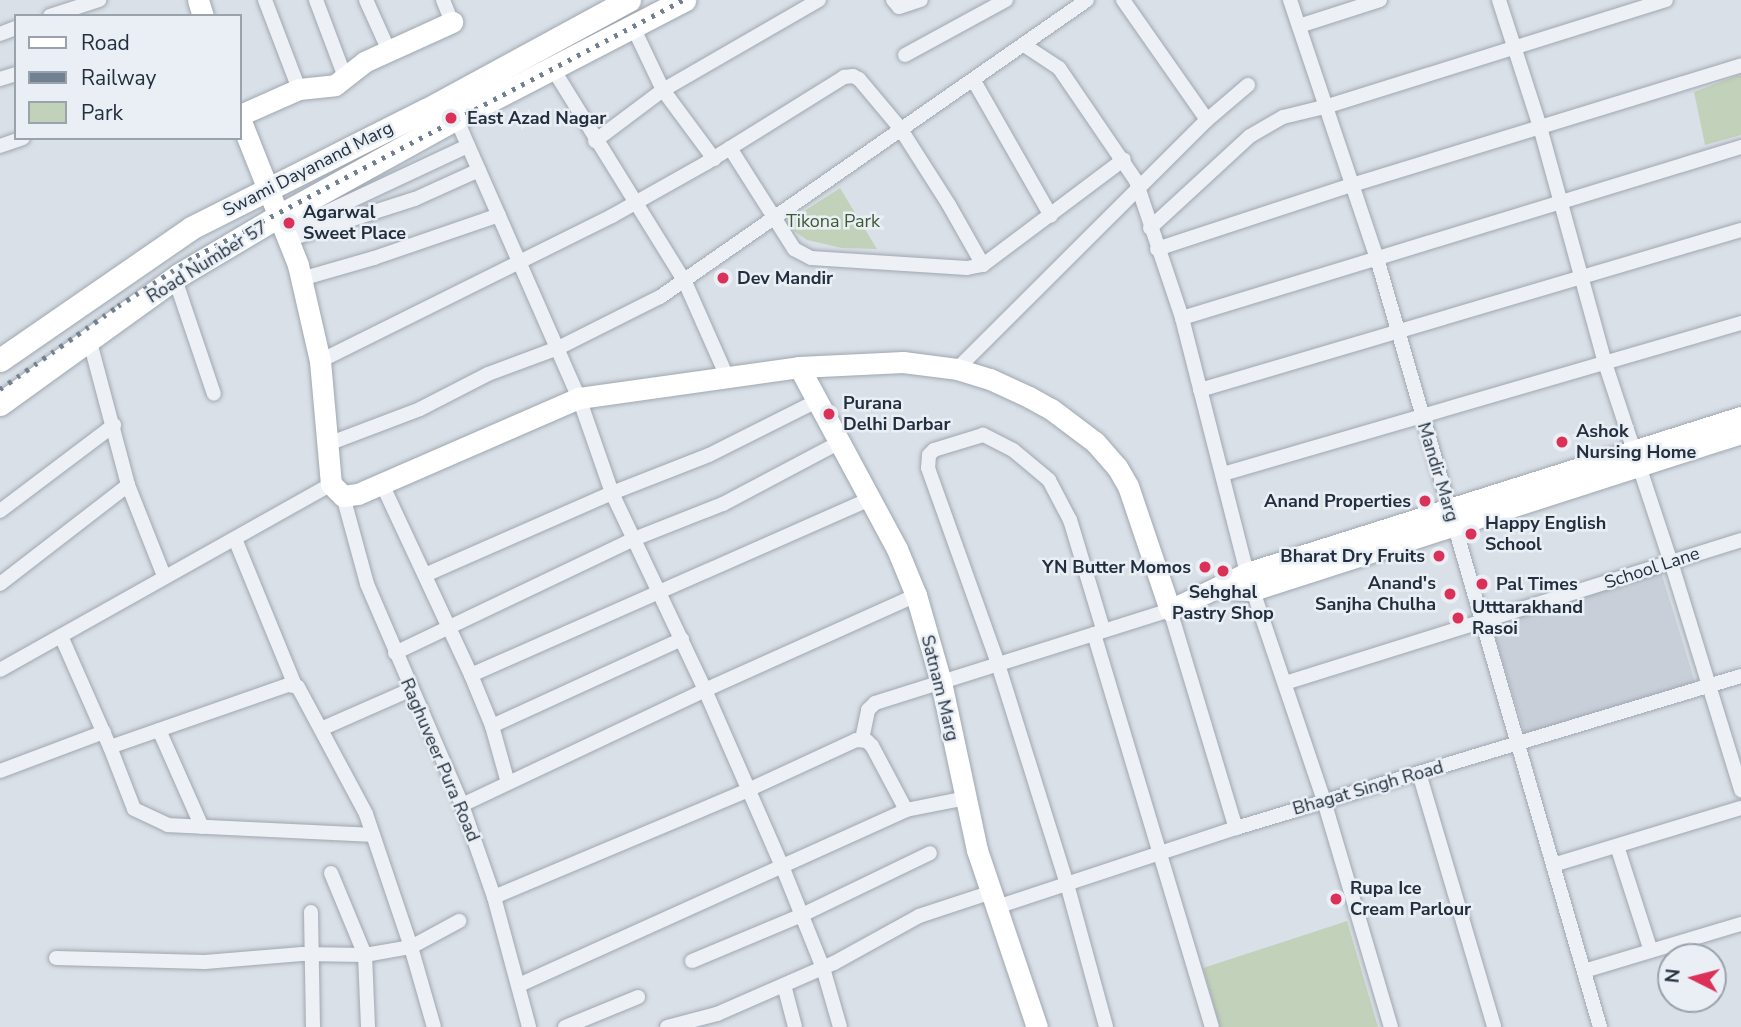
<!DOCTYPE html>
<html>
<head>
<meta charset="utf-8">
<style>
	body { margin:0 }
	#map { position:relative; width:1741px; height:1027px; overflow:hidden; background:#dae0e7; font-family:"Nunito Sans",sans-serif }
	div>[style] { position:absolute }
	.built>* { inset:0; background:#c8cfd9 }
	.green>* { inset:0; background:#c2d1ba }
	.roads { filter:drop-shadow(0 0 2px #9fa7b1) drop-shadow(0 0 2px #9fa7b1) }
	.street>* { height:14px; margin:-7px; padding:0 7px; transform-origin:7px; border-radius:7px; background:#edf0f5 }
	.secondary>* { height:21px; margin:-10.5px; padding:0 10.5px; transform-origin:10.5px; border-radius:10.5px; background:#fff }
	.primary>* { height:23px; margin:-11.5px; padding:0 11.5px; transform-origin:11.5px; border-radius:11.5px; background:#fff }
	.rail>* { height:4.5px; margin-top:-2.25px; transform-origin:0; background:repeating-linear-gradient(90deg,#728192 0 3.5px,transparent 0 10.5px) }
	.dots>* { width:19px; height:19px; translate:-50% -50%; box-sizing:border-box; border:4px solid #e9eff5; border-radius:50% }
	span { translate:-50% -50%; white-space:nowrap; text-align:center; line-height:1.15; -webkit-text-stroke:5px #e9eff5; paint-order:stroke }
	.poi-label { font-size:18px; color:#232f3e; font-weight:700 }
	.left { translate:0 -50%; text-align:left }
	.right { translate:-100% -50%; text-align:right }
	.street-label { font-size:18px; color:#232f3e }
	.park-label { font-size:18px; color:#3b5b2f }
	.legend { position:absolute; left:14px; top:14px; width:228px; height:126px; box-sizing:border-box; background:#e9eff5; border:2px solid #9aa2ac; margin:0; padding:9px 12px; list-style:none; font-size:21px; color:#232f3e }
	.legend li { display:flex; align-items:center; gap:14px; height:35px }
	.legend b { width:35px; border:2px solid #9aa2ac }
	.north { position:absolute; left:1657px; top:943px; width:70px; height:70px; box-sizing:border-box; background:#e9eff5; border:2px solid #9aa2ac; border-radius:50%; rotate:276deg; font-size:19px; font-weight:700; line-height:28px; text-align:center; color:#232f3e }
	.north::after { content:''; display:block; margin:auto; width:24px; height:32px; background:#db3057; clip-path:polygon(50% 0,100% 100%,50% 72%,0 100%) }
</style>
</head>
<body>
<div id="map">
	<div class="built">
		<div style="clip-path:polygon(1661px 572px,1695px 682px,1525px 734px,1491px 623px)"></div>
	</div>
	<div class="green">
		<div style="clip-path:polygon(1741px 74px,1741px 135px,1705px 145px,1694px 92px)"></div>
		<div style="clip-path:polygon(840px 188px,877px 249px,842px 248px,807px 240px,784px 224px)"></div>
		<div style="clip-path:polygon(1347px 921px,1378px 1027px,1220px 1027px,1203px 968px)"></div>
	</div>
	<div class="roads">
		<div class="street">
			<div style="left:265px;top:0;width:95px;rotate:69.1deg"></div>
			<div style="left:316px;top:0;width:82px;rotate:69.4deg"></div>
			<div style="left:366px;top:0;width:56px;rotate:65.7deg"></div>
			<div style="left:443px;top:0;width:24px;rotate:68deg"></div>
			<div style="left:893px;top:0;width:9px;rotate:49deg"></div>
			<div style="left:899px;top:7px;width:23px;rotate:-18deg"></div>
			<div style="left:1123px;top:0;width:146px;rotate:55deg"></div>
			<div style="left:1290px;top:0;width:269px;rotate:71.4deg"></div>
			<div style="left:1376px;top:255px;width:804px;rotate:73.82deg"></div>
			<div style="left:1499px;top:0;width:133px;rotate:72.1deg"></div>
			<div style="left:1540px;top:127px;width:245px;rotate:74.6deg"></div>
			<div style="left:1605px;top:363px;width:210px;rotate:71.7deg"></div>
			<div style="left:1671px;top:562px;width:239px;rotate:72.9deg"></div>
			<div style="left:50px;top:16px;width:52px;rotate:-18.1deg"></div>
			<div style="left:1299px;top:26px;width:85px;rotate:-17.8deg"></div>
			<div style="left:633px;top:27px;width:70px;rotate:64.5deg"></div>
			<div style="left:663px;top:90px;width:86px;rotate:53.5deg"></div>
			<div style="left:0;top:34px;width:17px;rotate:-21deg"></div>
			<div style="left:1024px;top:45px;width:42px;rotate:33.3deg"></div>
			<div style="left:1059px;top:68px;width:137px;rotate:55.7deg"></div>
			<div style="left:1136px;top:181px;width:145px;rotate:71.4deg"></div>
			<div style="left:1182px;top:318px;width:263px;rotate:75.7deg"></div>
			<div style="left:1247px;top:573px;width:241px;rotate:71.3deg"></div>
			<div style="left:1324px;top:801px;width:236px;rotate:73.5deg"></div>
			<div style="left:905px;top:55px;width:115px;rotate:-28.6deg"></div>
			<div style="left:553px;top:69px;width:251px;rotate:58.2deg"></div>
			<div style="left:685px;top:282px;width:104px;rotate:66.1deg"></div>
			<div style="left:0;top:79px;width:17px;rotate:-17deg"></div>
			<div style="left:974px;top:81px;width:155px;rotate:60.3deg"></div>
			<div style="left:456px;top:118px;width:306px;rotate:66.3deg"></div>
			<div style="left:579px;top:398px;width:101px;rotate:70.8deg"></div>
			<div style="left:612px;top:493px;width:218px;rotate:64.7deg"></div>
			<div style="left:705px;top:690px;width:192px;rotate:66.4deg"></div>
			<div style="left:782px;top:866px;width:110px;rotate:68.1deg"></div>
			<div style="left:823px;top:968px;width:61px;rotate:73.9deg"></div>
			<div style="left:595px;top:141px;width:85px;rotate:-36.9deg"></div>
			<div style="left:663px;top:90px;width:180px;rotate:-30deg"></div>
			<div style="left:0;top:146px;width:24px;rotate:-19deg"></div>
			<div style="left:730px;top:148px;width:120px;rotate:57.6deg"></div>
			<div style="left:794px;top:249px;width:19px;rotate:28deg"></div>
			<div style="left:811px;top:258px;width:156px;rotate:3.7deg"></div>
			<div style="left:967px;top:268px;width:16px;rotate:-11deg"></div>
			<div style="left:983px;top:265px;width:176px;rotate:-36.9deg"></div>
			<div style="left:1150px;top:228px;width:136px;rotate:-42.6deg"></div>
			<div style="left:1250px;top:136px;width:38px;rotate:-30deg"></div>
			<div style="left:1283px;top:117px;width:46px;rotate:-13.7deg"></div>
			<div style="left:1328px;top:106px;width:354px;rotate:-17.4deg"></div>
			<div style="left:284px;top:232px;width:203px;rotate:-25.1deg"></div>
			<div style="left:287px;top:240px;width:134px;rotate:-17.8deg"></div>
			<div style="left:415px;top:199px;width:70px;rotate:-24.4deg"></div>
			<div style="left:1157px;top:249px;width:205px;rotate:-18.2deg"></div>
			<div style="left:1352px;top:185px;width:407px;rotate:-17.1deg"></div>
			<div style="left:175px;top:279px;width:121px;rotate:71.3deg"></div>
			<div style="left:301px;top:279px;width:76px;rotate:-16deg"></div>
			<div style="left:374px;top:258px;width:132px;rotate:-19deg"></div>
			<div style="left:1182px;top:318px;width:585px;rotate:-17.01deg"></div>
			<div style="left:90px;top:342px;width:148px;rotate:75.1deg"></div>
			<div style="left:128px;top:485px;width:98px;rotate:68.4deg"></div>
			<div style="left:320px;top:361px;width:326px;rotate:-26.4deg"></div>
			<div style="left:612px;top:216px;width:108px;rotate:-29.4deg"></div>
			<div style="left:706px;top:163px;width:163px;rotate:-31.9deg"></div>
			<div style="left:844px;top:77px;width:9px;rotate:-6deg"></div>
			<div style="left:853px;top:76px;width:7px;rotate:27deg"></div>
			<div style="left:859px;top:79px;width:64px;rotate:50.1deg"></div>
			<div style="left:900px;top:128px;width:91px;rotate:57.5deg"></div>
			<div style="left:949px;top:205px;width:69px;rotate:60.5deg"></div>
			<div style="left:957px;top:369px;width:353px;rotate:-44.9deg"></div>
			<div style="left:1207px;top:120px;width:54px;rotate:-40.5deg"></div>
			<div style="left:1200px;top:390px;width:564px;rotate:-16.48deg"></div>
			<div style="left:328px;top:444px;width:98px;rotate:-20.8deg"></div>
			<div style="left:420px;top:409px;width:76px;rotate:-27.2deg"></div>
			<div style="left:488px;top:374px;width:75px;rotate:-20.4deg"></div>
			<div style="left:558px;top:348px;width:114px;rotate:-26.6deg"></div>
			<div style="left:660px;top:297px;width:520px;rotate:-34.82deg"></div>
			<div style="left:1223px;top:474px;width:540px;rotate:-16.25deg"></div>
			<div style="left:382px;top:484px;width:211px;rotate:65deg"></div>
			<div style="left:471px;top:675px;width:55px;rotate:67.6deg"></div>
			<div style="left:492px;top:726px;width:59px;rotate:74.3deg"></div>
			<div style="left:343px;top:496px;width:91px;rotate:74.7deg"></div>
			<div style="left:367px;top:584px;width:241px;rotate:66.7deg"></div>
			<div style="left:462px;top:805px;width:97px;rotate:70.8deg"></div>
			<div style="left:494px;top:897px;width:135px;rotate:74.9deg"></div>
			<div style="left:0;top:511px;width:143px;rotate:-37deg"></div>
			<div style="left:235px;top:539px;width:156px;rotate:67.7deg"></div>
			<div style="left:425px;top:575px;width:204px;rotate:-23.7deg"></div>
			<div style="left:612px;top:493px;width:104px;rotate:-21.4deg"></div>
			<div style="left:709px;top:455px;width:121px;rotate:-26.6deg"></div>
			<div style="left:0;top:584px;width:162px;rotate:-37.7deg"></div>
			<div style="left:1103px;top:629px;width:114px;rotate:-106.8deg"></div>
			<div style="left:1070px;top:520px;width:45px;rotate:-117.7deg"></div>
			<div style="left:1049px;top:480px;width:47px;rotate:-140.2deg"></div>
			<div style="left:1013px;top:450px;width:34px;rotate:-153deg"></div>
			<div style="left:983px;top:435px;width:51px;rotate:163deg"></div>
			<div style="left:934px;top:450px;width:7px;rotate:135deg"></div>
			<div style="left:929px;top:455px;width:13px;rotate:94deg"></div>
			<div style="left:928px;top:468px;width:208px;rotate:70.3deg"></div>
			<div style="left:998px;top:664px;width:231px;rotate:72.6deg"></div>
			<div style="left:1067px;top:884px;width:148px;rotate:74.7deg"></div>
			<div style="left:1094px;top:634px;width:410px;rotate:73.3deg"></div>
			<div style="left:61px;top:636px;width:121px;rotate:66.2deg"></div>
			<div style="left:110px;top:747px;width:66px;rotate:68.8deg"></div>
			<div style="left:134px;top:809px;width:38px;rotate:25deg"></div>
			<div style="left:168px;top:825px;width:205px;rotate:2.8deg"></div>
			<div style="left:395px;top:653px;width:265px;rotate:-25.5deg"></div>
			<div style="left:634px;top:539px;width:96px;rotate:-21.5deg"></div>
			<div style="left:723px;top:504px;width:130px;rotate:-27.9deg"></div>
			<div style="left:0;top:670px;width:380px;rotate:-29.3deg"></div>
			<div style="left:471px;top:675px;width:433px;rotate:-23.8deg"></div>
			<div style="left:1285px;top:683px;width:478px;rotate:-17.4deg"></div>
			<div style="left:492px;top:726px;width:209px;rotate:-24.6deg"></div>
			<div style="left:321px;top:729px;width:99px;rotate:-23.7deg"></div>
			<div style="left:159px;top:730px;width:106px;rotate:66.1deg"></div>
			<div style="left:862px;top:739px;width:30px;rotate:-78deg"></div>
			<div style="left:868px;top:710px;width:10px;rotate:-45deg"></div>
			<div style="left:875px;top:703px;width:309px;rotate:-17.5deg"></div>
			<div style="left:1170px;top:610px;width:228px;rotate:73.2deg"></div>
			<div style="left:110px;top:747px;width:188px;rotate:-19.2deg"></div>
			<div style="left:288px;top:685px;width:10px;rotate:11deg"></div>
			<div style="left:298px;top:687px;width:144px;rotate:61.8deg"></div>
			<div style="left:366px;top:814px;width:140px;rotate:71.3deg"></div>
			<div style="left:411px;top:947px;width:83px;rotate:74deg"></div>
			<div style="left:0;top:771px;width:111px;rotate:-20.6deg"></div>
			<div style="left:1419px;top:773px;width:265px;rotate:73.5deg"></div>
			<div style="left:462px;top:805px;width:269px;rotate:-25.3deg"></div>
			<div style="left:705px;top:690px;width:231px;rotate:-24.2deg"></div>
			<div style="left:1617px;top:846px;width:110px;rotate:72.1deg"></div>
			<div style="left:1553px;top:865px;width:196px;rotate:-16.9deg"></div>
			<div style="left:331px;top:873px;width:89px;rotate:67.5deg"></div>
			<div style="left:365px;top:955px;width:72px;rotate:87.6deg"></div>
			<div style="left:494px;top:897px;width:276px;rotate:-22.8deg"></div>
			<div style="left:748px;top:790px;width:119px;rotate:-24.8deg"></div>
			<div style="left:856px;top:740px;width:11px;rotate:5deg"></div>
			<div style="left:867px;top:741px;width:7px;rotate:45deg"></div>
			<div style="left:872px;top:746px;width:72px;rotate:62deg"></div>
			<div style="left:997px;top:907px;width:252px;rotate:-18.3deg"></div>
			<div style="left:1236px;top:828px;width:527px;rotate:-16.75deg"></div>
			<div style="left:311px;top:912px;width:115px;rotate:89deg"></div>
			<div style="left:56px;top:958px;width:149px;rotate:1.5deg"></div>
			<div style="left:205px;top:962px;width:97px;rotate:-4.7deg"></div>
			<div style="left:302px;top:954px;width:63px;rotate:0.9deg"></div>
			<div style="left:365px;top:955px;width:47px;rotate:-9.9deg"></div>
			<div style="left:411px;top:947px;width:55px;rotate:-28.4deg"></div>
			<div style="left:692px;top:961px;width:119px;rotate:-22.7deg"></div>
			<div style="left:802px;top:915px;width:142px;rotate:-25.8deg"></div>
			<div style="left:1584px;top:971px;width:164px;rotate:-16.7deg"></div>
			<div style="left:519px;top:985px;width:425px;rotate:-24.3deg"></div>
			<div style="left:906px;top:810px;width:61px;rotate:-11.3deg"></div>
			<div style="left:784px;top:985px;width:43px;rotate:75.3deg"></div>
			<div style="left:565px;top:1027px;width:79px;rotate:-22.3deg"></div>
			<div style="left:667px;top:1027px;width:52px;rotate:-14.6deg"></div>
			<div style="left:717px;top:1014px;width:128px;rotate:-23.6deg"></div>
			<div style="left:834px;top:963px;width:97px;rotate:-28.9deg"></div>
			<div style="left:919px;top:916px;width:77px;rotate:-18.2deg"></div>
		</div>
		<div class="secondary">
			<div style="left:198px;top:0;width:17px;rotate:73deg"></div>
			<div style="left:240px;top:115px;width:64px;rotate:-23.8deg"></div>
			<div style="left:299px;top:89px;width:36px;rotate:-6deg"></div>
			<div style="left:335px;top:85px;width:37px;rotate:-38deg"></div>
			<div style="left:364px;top:62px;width:97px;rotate:-24.4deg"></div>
			<div style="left:240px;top:119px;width:157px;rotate:68.3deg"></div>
			<div style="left:298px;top:265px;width:98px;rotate:77.1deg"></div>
			<div style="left:320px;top:361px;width:123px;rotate:84.9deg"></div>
			<div style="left:331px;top:484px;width:17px;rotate:45deg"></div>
			<div style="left:343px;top:496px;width:15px;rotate:-8deg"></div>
			<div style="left:358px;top:494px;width:241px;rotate:-23.5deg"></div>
			<div style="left:579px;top:398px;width:222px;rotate:-8deg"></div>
			<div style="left:799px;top:367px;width:104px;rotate:-2.8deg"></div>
			<div style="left:903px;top:362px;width:54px;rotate:7.4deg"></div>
			<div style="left:957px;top:369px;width:34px;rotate:17deg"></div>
			<div style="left:990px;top:379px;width:43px;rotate:24.8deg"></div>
			<div style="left:1029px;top:397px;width:25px;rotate:29deg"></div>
			<div style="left:1051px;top:409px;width:55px;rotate:36.9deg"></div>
			<div style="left:1095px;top:442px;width:33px;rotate:49deg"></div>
			<div style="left:1117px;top:467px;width:22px;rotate:60deg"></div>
			<div style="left:1128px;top:486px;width:131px;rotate:71.3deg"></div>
			<div style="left:1170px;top:610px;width:85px;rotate:-25.7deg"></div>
			<div style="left:1247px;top:573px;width:518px;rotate:-17.53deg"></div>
			<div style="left:799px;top:367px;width:207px;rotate:61.7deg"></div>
			<div style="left:897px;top:549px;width:50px;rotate:67.6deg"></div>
			<div style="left:916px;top:595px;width:91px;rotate:74deg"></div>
			<div style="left:941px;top:682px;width:172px;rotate:77.9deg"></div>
			<div style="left:977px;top:850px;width:187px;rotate:71.3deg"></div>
			<div style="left:1221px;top:588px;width:32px;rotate:4deg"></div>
			<div style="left:1253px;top:590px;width:513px;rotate:-17.83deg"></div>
		</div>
		<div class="primary">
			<div style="left:0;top:360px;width:232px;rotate:-34.6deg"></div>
			<div style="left:191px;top:228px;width:263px;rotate:-26.7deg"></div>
			<div style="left:426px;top:110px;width:231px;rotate:-28.5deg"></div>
			<div style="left:0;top:404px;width:221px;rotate:-35.8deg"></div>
			<div style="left:179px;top:275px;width:114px;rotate:-30.6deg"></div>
			<div style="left:277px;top:217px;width:205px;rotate:-28.9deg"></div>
			<div style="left:456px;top:118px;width:257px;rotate:-27.4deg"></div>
		</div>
	</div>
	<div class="rail">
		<div style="left:0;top:389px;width:144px;rotate:-35.1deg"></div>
		<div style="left:118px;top:306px;width:93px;rotate:-32.7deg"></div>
		<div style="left:196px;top:256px;width:550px;rotate:-27.73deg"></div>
	</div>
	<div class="dots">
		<div style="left:451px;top:118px;background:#db3057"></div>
		<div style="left:289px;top:223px;background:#db3057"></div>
		<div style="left:723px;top:278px;background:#db3057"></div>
		<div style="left:829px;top:414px;background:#db3057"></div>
		<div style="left:1562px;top:442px;background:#db3057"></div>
		<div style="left:1425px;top:501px;background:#db3057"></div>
		<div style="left:1471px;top:534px;background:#db3057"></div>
		<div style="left:1439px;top:556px;background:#db3057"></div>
		<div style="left:1205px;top:567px;background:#db3057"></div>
		<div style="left:1223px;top:571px;background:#db3057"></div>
		<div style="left:1482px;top:584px;background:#db3057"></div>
		<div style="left:1450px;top:594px;background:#db3057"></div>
		<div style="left:1458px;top:618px;background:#db3057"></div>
		<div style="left:1336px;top:899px;background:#db3057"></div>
	</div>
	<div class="poi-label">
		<span class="left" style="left:467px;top:118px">East Azad Nagar</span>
		<span class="left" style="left:303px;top:223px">Agarwal<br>Sweet Place</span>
		<span class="left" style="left:737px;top:278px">Dev Mandir</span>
		<span class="left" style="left:843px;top:414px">Purana<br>Delhi Darbar</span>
		<span class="left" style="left:1576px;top:442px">Ashok<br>Nursing Home</span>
		<span class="right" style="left:1411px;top:501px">Anand Properties</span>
		<span class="left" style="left:1485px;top:534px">Happy English<br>School</span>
		<span class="right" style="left:1425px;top:556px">Bharat Dry Fruits</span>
		<span class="right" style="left:1191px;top:567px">YN Butter Momos</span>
		<span class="right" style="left:1436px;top:594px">Anand's<br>Sanjha Chulha</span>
		<span class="left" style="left:1496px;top:584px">Pal Times</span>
		<span style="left:1223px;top:603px">Sehghal<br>Pastry Shop</span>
		<span class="left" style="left:1472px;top:618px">Utttarakhand<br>Rasoi</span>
		<span class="left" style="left:1350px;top:899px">Rupa Ice<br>Cream Parlour</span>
	</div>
	<div class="street-label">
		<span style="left:308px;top:169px;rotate:-27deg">Swami Dayanand Marg</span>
		<span style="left:207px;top:262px;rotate:-32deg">Road Number 57</span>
		<span style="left:1438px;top:472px;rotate:73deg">Mandir Marg</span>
		<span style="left:1652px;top:568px;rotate:-18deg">School Lane</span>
		<span style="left:940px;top:688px;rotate:76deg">Satnam Marg</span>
		<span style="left:440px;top:760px;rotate:67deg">Raghuveer Pura Road</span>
		<span style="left:1368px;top:788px;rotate:-16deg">Bhagat Singh Road</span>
	</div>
	<div class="park-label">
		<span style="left:833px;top:221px">Tikona Park</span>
	</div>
	<ul class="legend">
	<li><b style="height:9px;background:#fff"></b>Road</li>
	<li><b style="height:9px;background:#728192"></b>Railway</li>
	<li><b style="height:19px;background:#c2d1ba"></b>Park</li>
	</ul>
	<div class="north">N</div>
</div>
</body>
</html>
